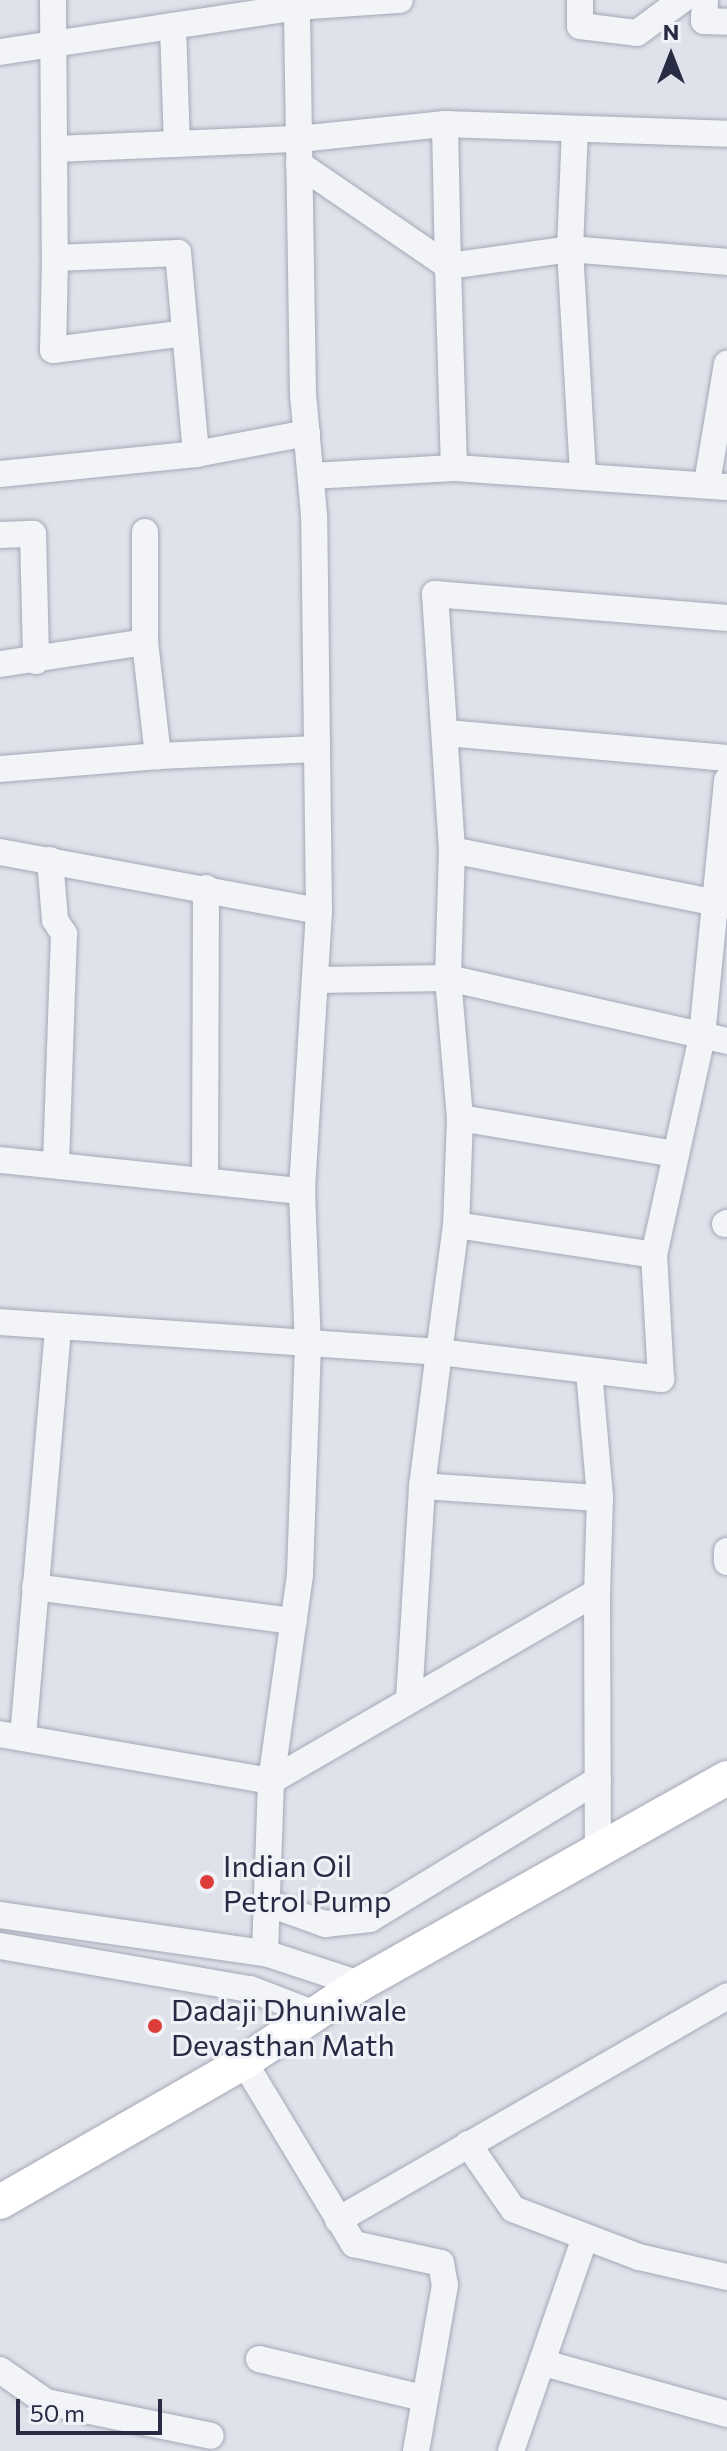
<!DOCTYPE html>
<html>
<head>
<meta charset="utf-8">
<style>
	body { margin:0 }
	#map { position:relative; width:727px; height:2451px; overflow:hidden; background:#e0e2eb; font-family:Commissioner,sans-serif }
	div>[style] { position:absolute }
	.roads { filter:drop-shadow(0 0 2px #a5a8b6) drop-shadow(0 0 2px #a5a8b6) }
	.minor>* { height:26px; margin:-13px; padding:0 13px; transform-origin:13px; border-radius:13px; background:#f3f4f8 }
	.major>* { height:34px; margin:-17px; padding:0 17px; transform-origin:17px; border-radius:17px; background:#fff }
	.dots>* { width:22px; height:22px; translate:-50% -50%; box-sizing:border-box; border:4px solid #f0f2f8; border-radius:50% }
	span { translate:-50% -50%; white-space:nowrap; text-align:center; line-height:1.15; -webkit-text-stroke:6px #f0f2f8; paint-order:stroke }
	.poi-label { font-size:30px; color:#272c44 }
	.left { translate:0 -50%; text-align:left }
	.north { position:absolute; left:631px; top:16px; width:80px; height:80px; -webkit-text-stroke:6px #f0f2f8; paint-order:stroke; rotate:0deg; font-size:22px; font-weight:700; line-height:32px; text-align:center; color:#272c44 }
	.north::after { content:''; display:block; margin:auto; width:28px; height:36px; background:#272c44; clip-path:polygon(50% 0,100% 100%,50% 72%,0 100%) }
	.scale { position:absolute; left:16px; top:2399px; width:146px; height:36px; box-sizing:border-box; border:4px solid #272c44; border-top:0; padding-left:10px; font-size:24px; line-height:28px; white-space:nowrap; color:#272c44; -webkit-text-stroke:6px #f0f2f8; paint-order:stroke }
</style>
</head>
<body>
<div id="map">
	<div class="roads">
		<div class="minor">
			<div style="left:53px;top:0;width:258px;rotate:89.6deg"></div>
			<div style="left:580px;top:0;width:26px;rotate:90deg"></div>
			<div style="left:580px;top:26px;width:57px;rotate:7deg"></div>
			<div style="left:637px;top:33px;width:56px;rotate:-36.3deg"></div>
			<div style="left:705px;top:0;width:21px;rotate:93deg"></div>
			<div style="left:704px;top:21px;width:23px;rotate:2deg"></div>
			<div style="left:173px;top:26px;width:118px;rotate:88.1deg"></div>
			<div style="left:0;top:52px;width:300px;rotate:-8.6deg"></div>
			<div style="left:297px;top:7px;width:7px;rotate:-90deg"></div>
			<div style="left:445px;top:124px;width:142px;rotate:88.8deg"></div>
			<div style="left:448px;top:266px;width:123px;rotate:-7.9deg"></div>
			<div style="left:570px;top:249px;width:227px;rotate:86.7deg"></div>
			<div style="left:575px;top:129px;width:120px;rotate:92.4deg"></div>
			<div style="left:570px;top:249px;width:158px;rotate:4.7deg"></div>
			<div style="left:56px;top:149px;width:243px;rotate:-2.4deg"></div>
			<div style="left:299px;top:139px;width:147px;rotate:-5.9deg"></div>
			<div style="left:445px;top:124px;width:282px;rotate:2deg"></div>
			<div style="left:299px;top:164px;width:181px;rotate:34.4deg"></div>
			<div style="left:448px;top:266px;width:202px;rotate:88.3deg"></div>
			<div style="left:196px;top:454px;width:113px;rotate:-10.7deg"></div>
			<div style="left:0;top:474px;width:197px;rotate:-5.8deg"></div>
			<div style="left:196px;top:454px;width:202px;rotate:-95.1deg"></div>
			<div style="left:178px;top:253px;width:123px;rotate:177.7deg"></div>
			<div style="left:55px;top:258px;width:92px;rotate:91.2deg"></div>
			<div style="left:53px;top:350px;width:133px;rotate:-7.3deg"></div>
			<div style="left:311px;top:476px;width:143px;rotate:-3.2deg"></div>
			<div style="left:454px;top:468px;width:274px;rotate:4deg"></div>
			<div style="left:707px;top:483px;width:121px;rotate:-80.5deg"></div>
			<div style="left:145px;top:532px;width:110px;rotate:90deg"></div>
			<div style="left:0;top:535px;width:33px;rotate:-2deg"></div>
			<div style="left:33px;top:534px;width:127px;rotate:88.6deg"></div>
			<div style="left:727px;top:618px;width:293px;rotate:-175.3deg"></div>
			<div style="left:435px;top:594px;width:257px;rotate:86.2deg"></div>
			<div style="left:452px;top:850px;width:280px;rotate:11.3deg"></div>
			<div style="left:0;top:664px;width:147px;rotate:-8.6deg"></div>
			<div style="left:145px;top:642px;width:115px;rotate:83.5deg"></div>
			<div style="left:158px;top:756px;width:159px;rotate:175.3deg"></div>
			<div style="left:447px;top:733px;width:281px;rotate:5.1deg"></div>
			<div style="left:158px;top:756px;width:159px;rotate:-2.5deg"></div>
			<div style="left:452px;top:850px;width:128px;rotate:91.8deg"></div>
			<div style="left:448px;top:978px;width:141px;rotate:85.1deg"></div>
			<div style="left:460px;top:1118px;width:107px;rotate:92.1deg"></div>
			<div style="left:456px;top:1225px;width:200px;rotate:8.6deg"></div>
			<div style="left:0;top:852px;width:324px;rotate:10.5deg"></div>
			<div style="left:319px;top:911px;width:281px;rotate:93.5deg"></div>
			<div style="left:50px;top:860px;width:60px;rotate:85.2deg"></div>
			<div style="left:55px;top:920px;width:17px;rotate:57deg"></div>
			<div style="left:64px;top:934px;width:230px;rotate:92deg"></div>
			<div style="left:319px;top:911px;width:396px;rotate:-90.7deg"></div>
			<div style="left:314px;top:515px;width:121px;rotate:-95.2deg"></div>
			<div style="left:303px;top:395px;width:388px;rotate:-90.9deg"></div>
			<div style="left:297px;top:7px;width:103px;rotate:-3.9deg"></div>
			<div style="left:315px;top:980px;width:133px;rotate:-0.9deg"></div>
			<div style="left:448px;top:978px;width:286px;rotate:12.7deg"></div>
			<div style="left:460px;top:1118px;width:219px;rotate:9.5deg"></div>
			<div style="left:0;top:1160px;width:304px;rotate:5.9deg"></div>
			<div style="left:302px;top:1191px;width:153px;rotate:87.8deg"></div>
			<div style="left:308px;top:1344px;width:231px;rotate:92deg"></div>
			<div style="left:300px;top:1575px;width:208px;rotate:98deg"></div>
			<div style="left:271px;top:1781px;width:172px;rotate:92deg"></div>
			<div style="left:205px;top:1179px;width:291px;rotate:-89.8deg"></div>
			<div style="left:725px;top:1224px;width:2px;rotate:-27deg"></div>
			<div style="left:456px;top:1225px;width:128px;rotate:97.6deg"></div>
			<div style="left:439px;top:1352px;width:224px;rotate:6.9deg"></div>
			<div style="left:661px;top:1379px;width:124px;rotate:-93.2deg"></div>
			<div style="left:654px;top:1255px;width:224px;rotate:-77.6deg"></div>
			<div style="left:702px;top:1036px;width:257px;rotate:-84.4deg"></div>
			<div style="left:0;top:1322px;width:440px;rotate:3.9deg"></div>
			<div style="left:439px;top:1352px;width:135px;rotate:97.2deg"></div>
			<div style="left:422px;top:1486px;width:178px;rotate:3.9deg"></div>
			<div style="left:600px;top:1498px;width:94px;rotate:91.8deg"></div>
			<div style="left:597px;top:1592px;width:377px;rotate:149.9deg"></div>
			<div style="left:271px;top:1781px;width:275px;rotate:-170.2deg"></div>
			<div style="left:589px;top:1371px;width:127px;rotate:85deg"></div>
			<div style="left:727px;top:1551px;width:11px;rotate:90deg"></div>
			<div style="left:35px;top:1587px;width:261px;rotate:7.5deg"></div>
			<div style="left:597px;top:1592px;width:259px;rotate:89.8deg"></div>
			<div style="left:409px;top:1700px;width:214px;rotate:-86.5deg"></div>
			<div style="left:23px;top:1737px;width:412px;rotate:-85.1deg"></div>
			<div style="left:267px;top:1903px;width:62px;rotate:19.9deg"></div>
			<div style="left:325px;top:1924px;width:45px;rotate:-6.3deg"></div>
			<div style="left:370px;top:1919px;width:267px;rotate:-31.4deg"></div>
			<div style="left:0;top:1915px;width:268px;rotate:8.2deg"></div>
			<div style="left:265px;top:1953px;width:100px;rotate:18.1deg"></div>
			<div style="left:0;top:1946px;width:254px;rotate:9.8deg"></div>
			<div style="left:250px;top:1989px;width:70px;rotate:21deg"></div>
			<div style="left:244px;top:2062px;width:213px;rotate:58.9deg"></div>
			<div style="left:354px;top:2244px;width:89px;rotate:12.3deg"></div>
			<div style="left:441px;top:2263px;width:22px;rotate:80deg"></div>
			<div style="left:445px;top:2285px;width:169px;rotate:99.9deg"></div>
			<div style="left:468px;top:2144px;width:79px;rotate:55.3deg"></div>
			<div style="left:513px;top:2209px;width:135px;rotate:20.9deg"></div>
			<div style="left:639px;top:2257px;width:90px;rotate:12.8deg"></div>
			<div style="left:338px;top:2220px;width:449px;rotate:-29.9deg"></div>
			<div style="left:259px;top:2359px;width:169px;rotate:13.4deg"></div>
			<div style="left:544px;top:2363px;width:190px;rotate:15.6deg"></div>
			<div style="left:0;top:2370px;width:56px;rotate:34.8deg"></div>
			<div style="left:46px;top:2402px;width:168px;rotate:11.6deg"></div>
			<div style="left:511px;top:2451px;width:226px;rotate:-70.9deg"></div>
		</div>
		<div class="major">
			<div style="left:0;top:2202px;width:281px;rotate:-29.8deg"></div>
			<div style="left:244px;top:2062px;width:140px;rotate:-33.9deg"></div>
			<div style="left:360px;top:1984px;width:421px;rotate:-29.3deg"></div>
		</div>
	</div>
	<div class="dots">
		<div style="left:207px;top:1882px;background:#dc3d39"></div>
		<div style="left:155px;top:2026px;background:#dc3d39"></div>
	</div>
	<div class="poi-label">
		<span class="left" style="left:223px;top:1882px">Indian Oil<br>Petrol Pump</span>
		<span class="left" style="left:171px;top:2026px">Dadaji Dhuniwale<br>Devasthan Math</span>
	</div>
	<div class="north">N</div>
	<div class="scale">50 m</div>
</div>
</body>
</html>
